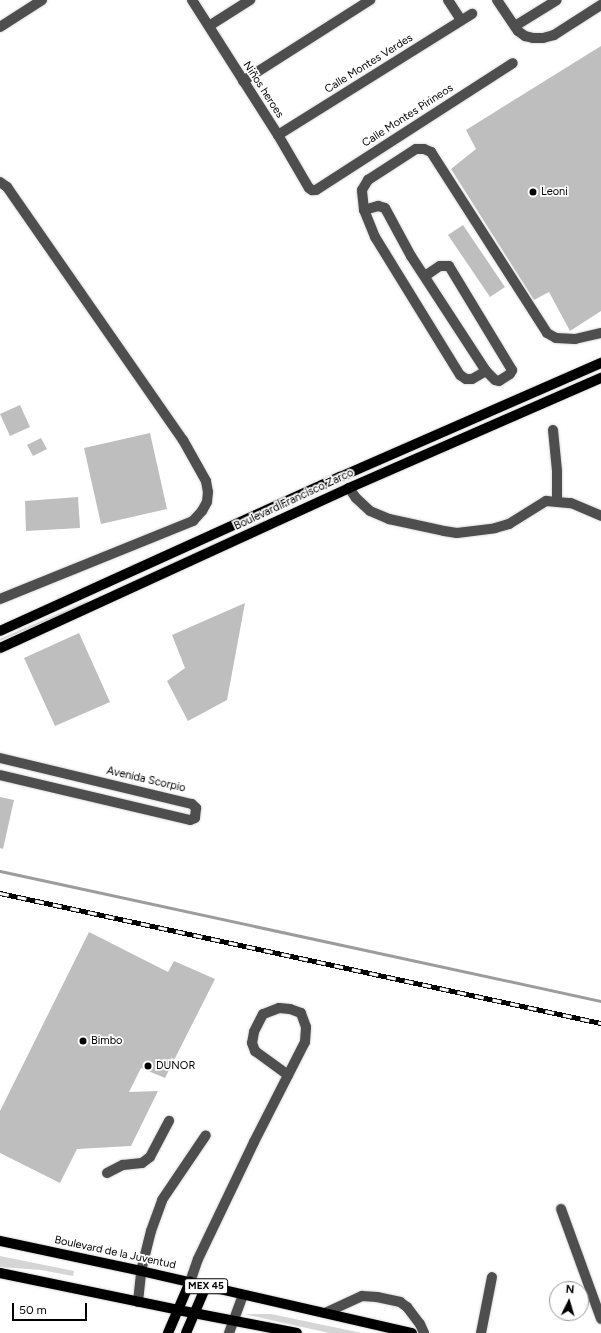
<!DOCTYPE html>
<html>
<head>
<meta charset="utf-8">
<style>
	body { margin:0 }
	#map { position:relative; width:601px; height:1333px; overflow:hidden; background:#fff; font-family:Figtree,sans-serif }
	div>[style] { position:absolute }
	.green>* { inset:0; background:#d5d5d5 }
	.stream>* { height:3px; margin:-1.5px; padding:0 1.5px; transform-origin:1.5px; border-radius:1.5px; background:#9c9c9c }
	.building>* { inset:0; background:#bebebe }
	.roads { filter:drop-shadow(0 0 1px #dbdbdb) drop-shadow(0 0 1px #dbdbdb) }
	.minor>* { height:10px; margin:-5px; padding:0 5px; transform-origin:5px; border-radius:5px; background:#4e4e4e }
	.major>* { height:10px; margin:-5px; padding:0 5px; transform-origin:5px; border-radius:5px; background:#000 }
	.rail>* { height:4.5px; margin-top:-2.25px; transform-origin:0; background:repeating-linear-gradient(90deg,#fff 0 9px,#000 0 18px); box-sizing:border-box; border-block:1px solid #000 }
	.dots>* { width:11px; height:11px; translate:-50% -50%; box-sizing:border-box; border:2px solid #fff; border-radius:50% }
	span { translate:-50% -50%; white-space:nowrap; text-align:center; line-height:1.15; -webkit-text-stroke:3.5px #fff; paint-order:stroke }
	.shield-label span { padding:1px 3px; background:#fff; border:1px solid; border-radius:3px; -webkit-text-stroke-width:0 }
	.shield-label { font-size:10px; color:#000; font-weight:700 }
	.street-label { font-size:11px; color:#000 }
	.poi-label { font-size:11px; color:#000 }
	.left { translate:0 -50%; text-align:left }
	.north { position:absolute; left:549px; top:1281px; width:40px; height:40px; box-sizing:border-box; background:#fff; border:1px solid #999; border-radius:50%; rotate:5deg; font-size:11px; font-weight:700; line-height:16px; text-align:center; color:#000 }
	.north::after { content:''; display:block; margin:auto; width:14px; height:18px; background:#000; clip-path:polygon(50% 0,100% 100%,50% 72%,0 100%) }
	.scale { position:absolute; left:12px; top:1303px; width:75px; height:18px; box-sizing:border-box; border:2px solid #000; border-top:0; padding-left:5px; font-size:12px; line-height:14px; white-space:nowrap; color:#000; -webkit-text-stroke:3px #fff; paint-order:stroke }
</style>
</head>
<body>
<div id="map">
	<div class="green">
		<div style="clip-path:polygon(265px 520px,266px 523px,114px 592px,113px 590px)"></div>
		<div style="clip-path:polygon(87px 601px,89px 603px,0 641px,0 639px)"></div>
		<div style="clip-path:polygon(0 1256px,74px 1271px,73px 1276px,41px 1270px,0 1267px)"></div>
		<div style="clip-path:polygon(244px 1314px,271px 1314px,362px 1333px,329px 1333px)"></div>
	</div>
	<div class="stream">
		<div style="left:0;top:871px;width:615px;rotate:12.21deg"></div>
	</div>
	<div class="building">
		<div style="clip-path:polygon(601px 46px,601px 311px,570px 331px,549px 292px,534px 300px,451px 169px,476px 149px,466px 130px)"></div>
		<div style="clip-path:polygon(463px 225px,505px 287px,490px 297px,448px 235px)"></div>
		<div style="clip-path:polygon(20px 405px,30px 427px,10px 436px,0 414px)"></div>
		<div style="clip-path:polygon(150px 433px,167px 509px,101px 524px,84px 448px)"></div>
		<div style="clip-path:polygon(41px 438px,47px 449px,33px 456px,27px 445px)"></div>
		<div style="clip-path:polygon(78px 497px,80px 528px,26px 531px,25px 501px)"></div>
		<div style="clip-path:polygon(245px 603px,227px 700px,188px 721px,167px 681px,185px 668px,172px 635px)"></div>
		<div style="clip-path:polygon(79px 633px,110px 702px,55px 726px,24px 658px)"></div>
		<div style="clip-path:polygon(0 797px,14px 800px,3px 849px,0 848px)"></div>
		<div style="clip-path:polygon(89px 932px,168px 972px,174px 961px,215px 979px,165px 1078px,141px 1068px,129px 1092px,158px 1091px,131px 1146px,77px 1149px,60px 1183px,0 1153px,0 1111px)"></div>
	</div>
	<div class="roads">
		<div class="minor">
			<div style="left:192px;top:0;width:160px;rotate:57.5deg"></div>
			<div style="left:278px;top:135px;width:61px;rotate:59.7deg"></div>
			<div style="left:309px;top:188px;width:4px;rotate:34deg"></div>
			<div style="left:312px;top:190px;width:4px"></div>
			<div style="left:316px;top:190px;width:234px;rotate:-32.8deg"></div>
			<div style="left:448px;top:0;width:24px;rotate:57deg"></div>
			<div style="left:497px;top:0;width:37px;rotate:56deg"></div>
			<div style="left:518px;top:31px;width:9px;rotate:36deg"></div>
			<div style="left:525px;top:36px;width:8px;rotate:14deg"></div>
			<div style="left:533px;top:38px;width:10px"></div>
			<div style="left:543px;top:38px;width:11px;rotate:-15deg"></div>
			<div style="left:554px;top:35px;width:56px;rotate:-32.6deg"></div>
			<div style="left:209px;top:26px;width:49px;rotate:-32.4deg"></div>
			<div style="left:515px;top:26px;width:49px;rotate:-31.8deg"></div>
			<div style="left:0;top:27px;width:50px;rotate:-32.7deg"></div>
			<div style="left:243px;top:81px;width:151px;rotate:-32.5deg"></div>
			<div style="left:278px;top:135px;width:229px;rotate:-32deg"></div>
			<div style="left:0;top:182px;width:9px;rotate:36deg"></div>
			<div style="left:7px;top:187px;width:308px;rotate:55.2deg"></div>
			<div style="left:183px;top:440px;width:47px;rotate:60.7deg"></div>
			<div style="left:206px;top:481px;width:11px;rotate:80deg"></div>
			<div style="left:208px;top:492px;width:10px;rotate:96deg"></div>
			<div style="left:207px;top:502px;width:10px;rotate:119deg"></div>
			<div style="left:202px;top:511px;width:13px;rotate:132deg"></div>
			<div style="left:193px;top:521px;width:208px;rotate:158deg"></div>
			<div style="left:364px;top:210px;width:15px;rotate:-16deg"></div>
			<div style="left:378px;top:206px;width:7px;rotate:16deg"></div>
			<div style="left:385px;top:208px;width:55px;rotate:61.6deg"></div>
			<div style="left:411px;top:256px;width:137px;rotate:56.9deg"></div>
			<div style="left:486px;top:371px;width:16px;rotate:150deg"></div>
			<div style="left:472px;top:379px;width:6px;rotate:180deg"></div>
			<div style="left:466px;top:379px;width:7px;rotate:-146deg"></div>
			<div style="left:460px;top:375px;width:162px;rotate:-121.6deg"></div>
			<div style="left:375px;top:237px;width:29px;rotate:-112deg"></div>
			<div style="left:364px;top:210px;width:20px;rotate:-96deg"></div>
			<div style="left:362px;top:190px;width:12px;rotate:-59deg"></div>
			<div style="left:368px;top:180px;width:57px;rotate:-32.9deg"></div>
			<div style="left:416px;top:149px;width:8px"></div>
			<div style="left:424px;top:149px;width:8px;rotate:23deg"></div>
			<div style="left:431px;top:152px;width:215px;rotate:57.3deg"></div>
			<div style="left:547px;top:333px;width:10px;rotate:29deg"></div>
			<div style="left:556px;top:338px;width:19px;rotate:3deg"></div>
			<div style="left:575px;top:339px;width:27px;rotate:-13deg"></div>
			<div style="left:425px;top:276px;width:18px;rotate:-34deg"></div>
			<div style="left:440px;top:266px;width:9px"></div>
			<div style="left:449px;top:266px;width:122px;rotate:58.8deg"></div>
			<div style="left:512px;top:370px;width:4px;rotate:117deg"></div>
			<div style="left:510px;top:374px;width:13px;rotate:148deg"></div>
			<div style="left:499px;top:381px;width:4px;rotate:-166deg"></div>
			<div style="left:495px;top:380px;width:13px;rotate:-135deg"></div>
			<div style="left:553px;top:430px;width:41px;rotate:84.4deg"></div>
			<div style="left:557px;top:471px;width:30px;rotate:90deg"></div>
			<div style="left:349px;top:488px;width:12px;rotate:55deg"></div>
			<div style="left:356px;top:498px;width:19px;rotate:43deg"></div>
			<div style="left:370px;top:511px;width:21px;rotate:23deg"></div>
			<div style="left:389px;top:519px;width:56px;rotate:12.3deg"></div>
			<div style="left:444px;top:531px;width:13px;rotate:9deg"></div>
			<div style="left:457px;top:533px;width:38px;rotate:-7deg"></div>
			<div style="left:495px;top:528px;width:15px;rotate:-16deg"></div>
			<div style="left:509px;top:524px;width:44px;rotate:-31.9deg"></div>
			<div style="left:546px;top:501px;width:25px;rotate:5deg"></div>
			<div style="left:571px;top:503px;width:33px;rotate:23deg"></div>
			<div style="left:0;top:758px;width:197px;rotate:13.5deg"></div>
			<div style="left:192px;top:804px;width:6px;rotate:45deg"></div>
			<div style="left:196px;top:808px;width:10px;rotate:96deg"></div>
			<div style="left:195px;top:818px;width:5px;rotate:158deg"></div>
			<div style="left:190px;top:820px;width:195px;rotate:-166.7deg"></div>
			<div style="left:107px;top:1173px;width:18px;rotate:-27deg"></div>
			<div style="left:123px;top:1165px;width:19px;rotate:-6deg"></div>
			<div style="left:142px;top:1163px;width:10px;rotate:-37deg"></div>
			<div style="left:150px;top:1157px;width:41px;rotate:-62.2deg"></div>
			<div style="left:561px;top:1209px;width:117px;rotate:70deg"></div>
			<div style="left:190px;top:1282px;width:24px;rotate:-71deg"></div>
			<div style="left:198px;top:1259px;width:130px;rotate:-64.4deg"></div>
			<div style="left:254px;top:1142px;width:112px;rotate:-63deg"></div>
			<div style="left:305px;top:1042px;width:15px;rotate:-86deg"></div>
			<div style="left:306px;top:1027px;width:15px;rotate:-110deg"></div>
			<div style="left:301px;top:1013px;width:12px;rotate:-160deg"></div>
			<div style="left:290px;top:1009px;width:11px;rotate:-175deg"></div>
			<div style="left:279px;top:1008px;width:17px;rotate:159deg"></div>
			<div style="left:263px;top:1014px;width:20px;rotate:117deg"></div>
			<div style="left:254px;top:1032px;width:11px;rotate:100deg"></div>
			<div style="left:252px;top:1043px;width:9px;rotate:69deg"></div>
			<div style="left:255px;top:1051px;width:41px;rotate:36deg"></div>
			<div style="left:138px;top:1302px;width:31px;rotate:-84deg"></div>
			<div style="left:141px;top:1271px;width:41px;rotate:-76deg"></div>
			<div style="left:151px;top:1231px;width:33px;rotate:-70deg"></div>
			<div style="left:162px;top:1200px;width:78px;rotate:-55.9deg"></div>
			<div style="left:325px;top:1313px;width:41px;rotate:-24.7deg"></div>
			<div style="left:362px;top:1296px;width:15px;rotate:4deg"></div>
			<div style="left:377px;top:1297px;width:24px;rotate:12deg"></div>
			<div style="left:400px;top:1302px;width:9px;rotate:36deg"></div>
			<div style="left:407px;top:1307px;width:21px;rotate:53deg"></div>
			<div style="left:420px;top:1324px;width:10px;rotate:66deg"></div>
			<div style="left:229px;top:1333px;width:40px;rotate:-69.8deg"></div>
			<div style="left:481px;top:1333px;width:57px;rotate:-78.9deg"></div>
		</div>
		<div class="major">
			<div style="left:0;top:631px;width:373px;rotate:-24.4deg"></div>
			<div style="left:340px;top:477px;width:285px;rotate:-23.6deg"></div>
			<div style="left:0;top:648px;width:384px;rotate:-24.6deg"></div>
			<div style="left:349px;top:488px;width:275px;rotate:-23.6deg"></div>
			<div style="left:0;top:1241px;width:144px;rotate:12deg"></div>
			<div style="left:141px;top:1271px;width:278px;rotate:12.9deg"></div>
			<div style="left:0;top:1273px;width:182px;rotate:11.7deg"></div>
			<div style="left:178px;top:1310px;width:121px;rotate:10.9deg"></div>
			<div style="left:168px;top:1333px;width:56px;rotate:-66.7deg"></div>
			<div style="left:186px;top:1333px;width:51px;rotate:-66.9deg"></div>
		</div>
	</div>
	<div class="rail">
		<div style="left:0;top:893px;width:615px;rotate:12.21deg"></div>
	</div>
	<div class="dots">
		<div style="left:533px;top:192px;background:#000"></div>
		<div style="left:83px;top:1041px;background:#000"></div>
		<div style="left:148px;top:1066px;background:#000"></div>
	</div>
	<div class="shield-label">
		<span style="left:206px;top:1286px">MEX 45</span>
	</div>
	<div class="street-label">
		<span style="left:369px;top:64px;rotate:-32deg">Calle Montes Verdes</span>
		<span style="left:263px;top:90px;rotate:57deg">Niños heroes</span>
		<span style="left:408px;top:116px;rotate:-33deg">Calle Montes Pirineos</span>
		<span style="left:294px;top:500px;rotate:-25deg">Boulevard Francisco Zarco</span>
		<span style="left:146px;top:780px;rotate:13deg">Avenida Scorpio</span>
		<span style="left:115px;top:1253px;rotate:12deg">Boulevard de la Juventud</span>
	</div>
	<div class="poi-label">
		<span class="left" style="left:541px;top:192px">Leoni</span>
		<span class="left" style="left:91px;top:1041px">Bimbo</span>
		<span class="left" style="left:156px;top:1066px">DUNOR</span>
	</div>
	<div class="north">N</div>
	<div class="scale">50 m</div>
</div>
</body>
</html>
